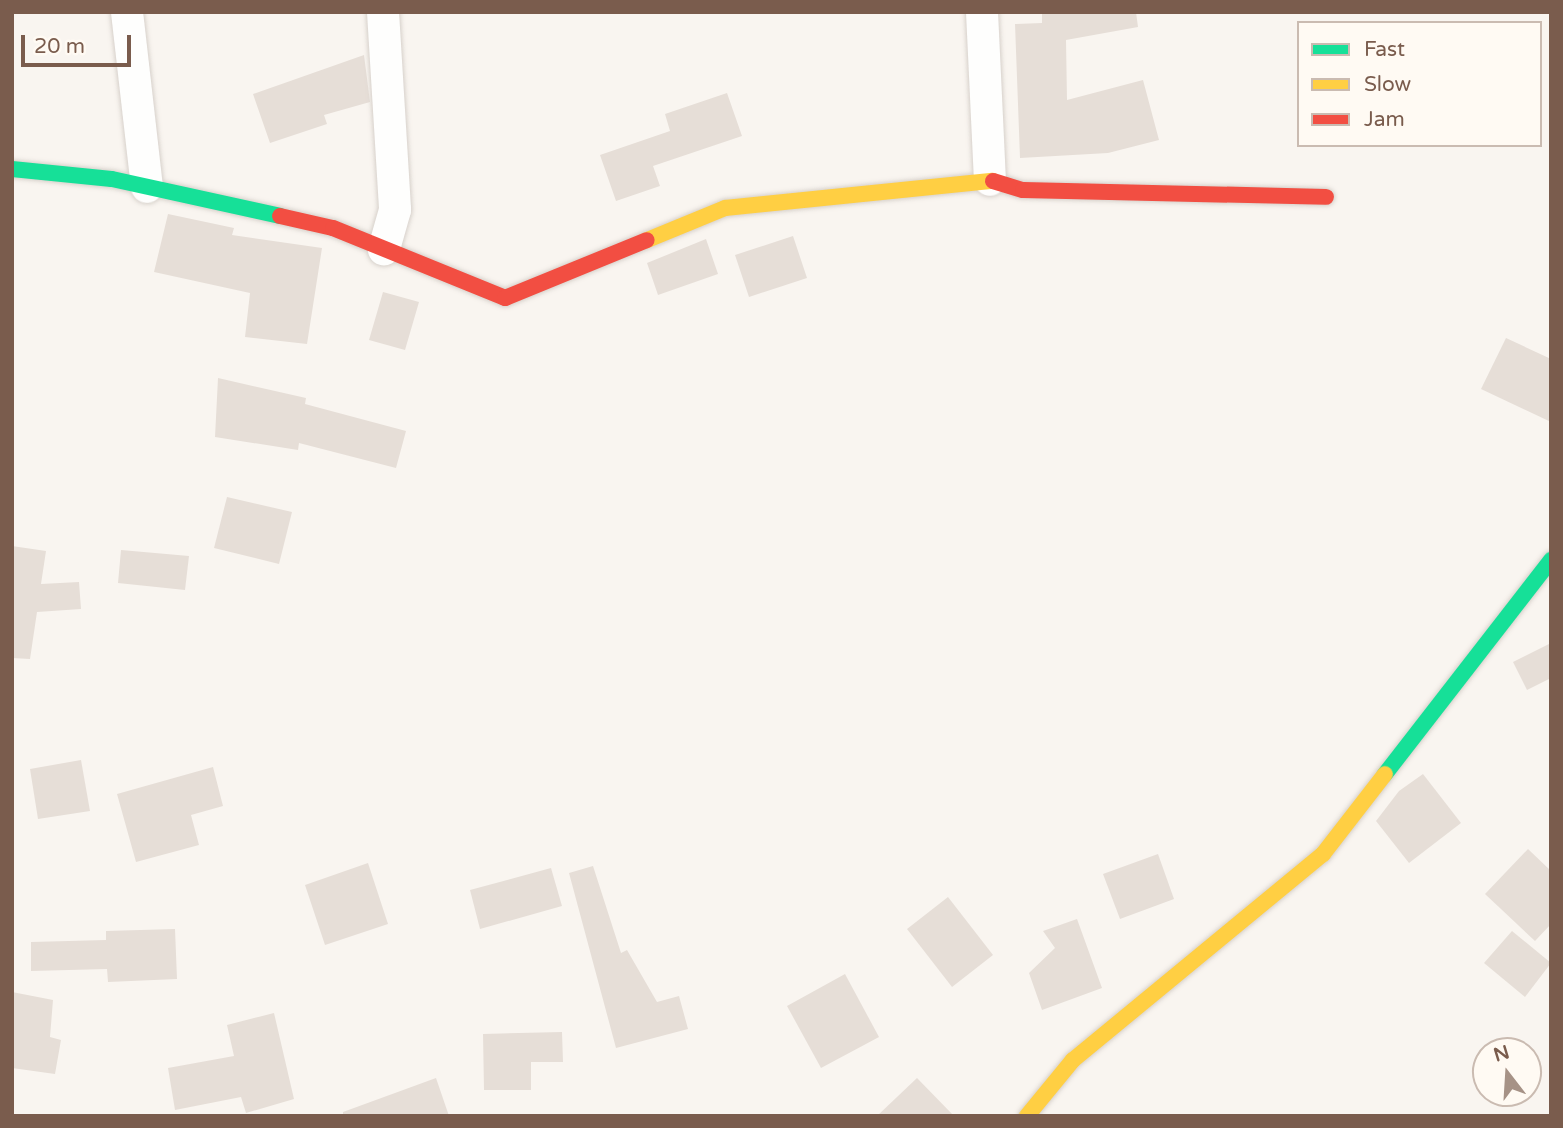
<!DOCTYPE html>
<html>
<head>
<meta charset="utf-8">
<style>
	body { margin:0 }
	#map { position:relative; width:1563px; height:1128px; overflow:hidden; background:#f9f5f0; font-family:"Varela Round",sans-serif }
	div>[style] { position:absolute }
	.building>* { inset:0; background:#e6ded7 }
	.roads { filter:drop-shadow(0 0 2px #d7d1cb) drop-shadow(0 0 2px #d7d1cb) }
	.street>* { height:32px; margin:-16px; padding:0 16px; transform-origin:16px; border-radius:16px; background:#fefefd }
	.fast>* { height:16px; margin:-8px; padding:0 8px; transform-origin:8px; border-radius:8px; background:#16e098 }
	.slow>* { height:16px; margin:-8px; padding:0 8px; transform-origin:8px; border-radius:8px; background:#ffcf43 }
	.jam>* { height:16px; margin:-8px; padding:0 8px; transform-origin:8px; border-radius:8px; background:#f24e42 }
	span { translate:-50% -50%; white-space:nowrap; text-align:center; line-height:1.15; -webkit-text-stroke:5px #fffaf3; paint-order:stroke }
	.frame { position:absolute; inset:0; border:14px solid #7a5c4d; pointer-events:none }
	.legend { position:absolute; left:1297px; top:21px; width:245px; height:126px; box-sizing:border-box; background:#fffaf3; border:2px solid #cabbb1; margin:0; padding:9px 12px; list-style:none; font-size:21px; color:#7a5c4d }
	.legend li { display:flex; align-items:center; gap:14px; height:35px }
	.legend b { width:35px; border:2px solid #cabbb1 }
	.north { position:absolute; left:1472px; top:1037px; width:70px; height:70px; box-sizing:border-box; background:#fffaf3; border:2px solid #cabbb1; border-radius:50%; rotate:343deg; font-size:19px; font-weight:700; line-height:28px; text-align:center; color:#7a5c4d }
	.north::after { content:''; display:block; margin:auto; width:24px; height:32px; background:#a69286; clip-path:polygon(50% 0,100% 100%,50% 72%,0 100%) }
	.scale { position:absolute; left:21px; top:35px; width:110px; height:32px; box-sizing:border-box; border:4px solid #7a5c4d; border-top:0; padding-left:9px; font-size:21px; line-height:24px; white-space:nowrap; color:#7a5c4d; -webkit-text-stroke:5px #fffaf3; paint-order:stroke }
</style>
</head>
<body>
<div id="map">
	<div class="building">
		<div style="clip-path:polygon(1042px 12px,1136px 12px,1138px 27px,1066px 40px,1067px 100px,1143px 80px,1159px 140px,1108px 153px,1020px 158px,1015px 24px,1042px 23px)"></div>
		<div style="clip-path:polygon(364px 55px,370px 102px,324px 115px,327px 124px,270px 143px,253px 94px)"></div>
		<div style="clip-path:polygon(727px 93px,742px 136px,653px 166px,660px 186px,616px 201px,600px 155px,670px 131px,665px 114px)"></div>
		<div style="clip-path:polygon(168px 214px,234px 228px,232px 235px,322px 248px,307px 344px,245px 337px,250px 293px,154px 272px)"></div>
		<div style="clip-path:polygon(793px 236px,807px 278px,749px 297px,735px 255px)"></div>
		<div style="clip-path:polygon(706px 239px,718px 274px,658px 295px,647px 263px)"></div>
		<div style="clip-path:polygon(383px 292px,419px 302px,405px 350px,369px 340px)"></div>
		<div style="clip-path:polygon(1506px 338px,1551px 359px,1551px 422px,1481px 389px)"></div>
		<div style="clip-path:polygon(218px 378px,306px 398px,305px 404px,406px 431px,396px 468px,299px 443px,298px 450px,215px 437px)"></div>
		<div style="clip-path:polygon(227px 497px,292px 512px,279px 564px,214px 548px)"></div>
		<div style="clip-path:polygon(12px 546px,46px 551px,41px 584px,79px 582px,81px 609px,37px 612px,30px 659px,12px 658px)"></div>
		<div style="clip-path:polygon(121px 550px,189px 556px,185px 590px,118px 583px)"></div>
		<div style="clip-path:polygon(1551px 643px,1551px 678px,1527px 690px,1513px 662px)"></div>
		<div style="clip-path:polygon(81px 760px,90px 811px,38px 819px,30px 769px)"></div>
		<div style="clip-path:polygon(213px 767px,223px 806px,191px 815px,199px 845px,136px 862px,117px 794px)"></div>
		<div style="clip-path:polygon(1423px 774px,1461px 823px,1409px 863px,1376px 821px,1399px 791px)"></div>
		<div style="clip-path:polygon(1528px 849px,1551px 871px,1551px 924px,1535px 941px,1485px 894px)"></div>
		<div style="clip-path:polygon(1158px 854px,1174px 899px,1120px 919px,1103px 874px)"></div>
		<div style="clip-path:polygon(368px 863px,388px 924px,325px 945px,305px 885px)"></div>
		<div style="clip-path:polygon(593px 866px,621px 953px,627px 950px,657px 1002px,679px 996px,688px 1029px,616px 1048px,569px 873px)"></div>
		<div style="clip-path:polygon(551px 868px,562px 906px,480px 929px,470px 890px)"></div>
		<div style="clip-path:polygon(948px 897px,993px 955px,952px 987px,907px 929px)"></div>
		<div style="clip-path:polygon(1077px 919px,1102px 988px,1042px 1010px,1029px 973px,1055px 948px,1043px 931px)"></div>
		<div style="clip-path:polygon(175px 929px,177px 979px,108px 982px,107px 969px,31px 971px,31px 942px,106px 940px,106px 931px)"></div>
		<div style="clip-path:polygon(1512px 931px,1551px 963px,1525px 997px,1484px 963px)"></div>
		<div style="clip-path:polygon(845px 974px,879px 1037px,821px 1068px,787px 1006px)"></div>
		<div style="clip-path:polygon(12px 992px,53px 1000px,50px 1037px,61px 1040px,55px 1074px,12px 1068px)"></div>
		<div style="clip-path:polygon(274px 1013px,294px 1099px,246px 1113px,241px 1097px,175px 1110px,168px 1068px,234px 1056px,227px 1025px)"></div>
		<div style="clip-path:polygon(562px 1032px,563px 1062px,531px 1062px,531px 1090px,484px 1090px,483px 1034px)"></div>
		<div style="clip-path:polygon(436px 1078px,449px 1116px,343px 1116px,343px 1112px)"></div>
		<div style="clip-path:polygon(917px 1078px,954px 1116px,877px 1116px)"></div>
	</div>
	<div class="roads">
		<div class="street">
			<div style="left:127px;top:12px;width:176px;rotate:83.5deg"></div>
			<div style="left:383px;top:12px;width:198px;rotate:86.5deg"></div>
			<div style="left:395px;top:210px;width:41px;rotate:105.8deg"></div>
			<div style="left:982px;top:12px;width:168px;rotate:87.3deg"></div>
		</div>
		<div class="fast">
			<div style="left:12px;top:169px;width:100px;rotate:5.7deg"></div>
			<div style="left:112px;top:179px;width:172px;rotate:12.4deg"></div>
			<div style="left:1385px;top:774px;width:271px;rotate:-52.2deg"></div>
		</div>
		<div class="slow">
			<div style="left:647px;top:240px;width:84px;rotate:-22.3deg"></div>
			<div style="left:725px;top:208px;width:269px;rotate:-5.8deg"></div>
			<div style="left:1027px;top:1116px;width:72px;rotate:-50.6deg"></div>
			<div style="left:1073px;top:1060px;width:324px;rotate:-39.5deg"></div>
			<div style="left:1323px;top:854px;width:101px;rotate:-52.2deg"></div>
		</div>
		<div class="jam">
			<div style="left:993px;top:181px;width:31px;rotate:17deg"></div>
			<div style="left:1023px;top:190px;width:303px;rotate:1.3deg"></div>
			<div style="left:280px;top:216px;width:54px;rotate:12.8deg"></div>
			<div style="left:333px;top:228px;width:186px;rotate:22.1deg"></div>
			<div style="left:505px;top:298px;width:153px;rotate:-22.2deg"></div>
		</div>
	</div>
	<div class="frame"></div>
	<ul class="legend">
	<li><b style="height:9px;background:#16e098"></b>Fast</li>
	<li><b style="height:9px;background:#ffcf43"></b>Slow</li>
	<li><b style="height:9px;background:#f24e42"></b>Jam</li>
	</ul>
	<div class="north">N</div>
	<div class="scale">20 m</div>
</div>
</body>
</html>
